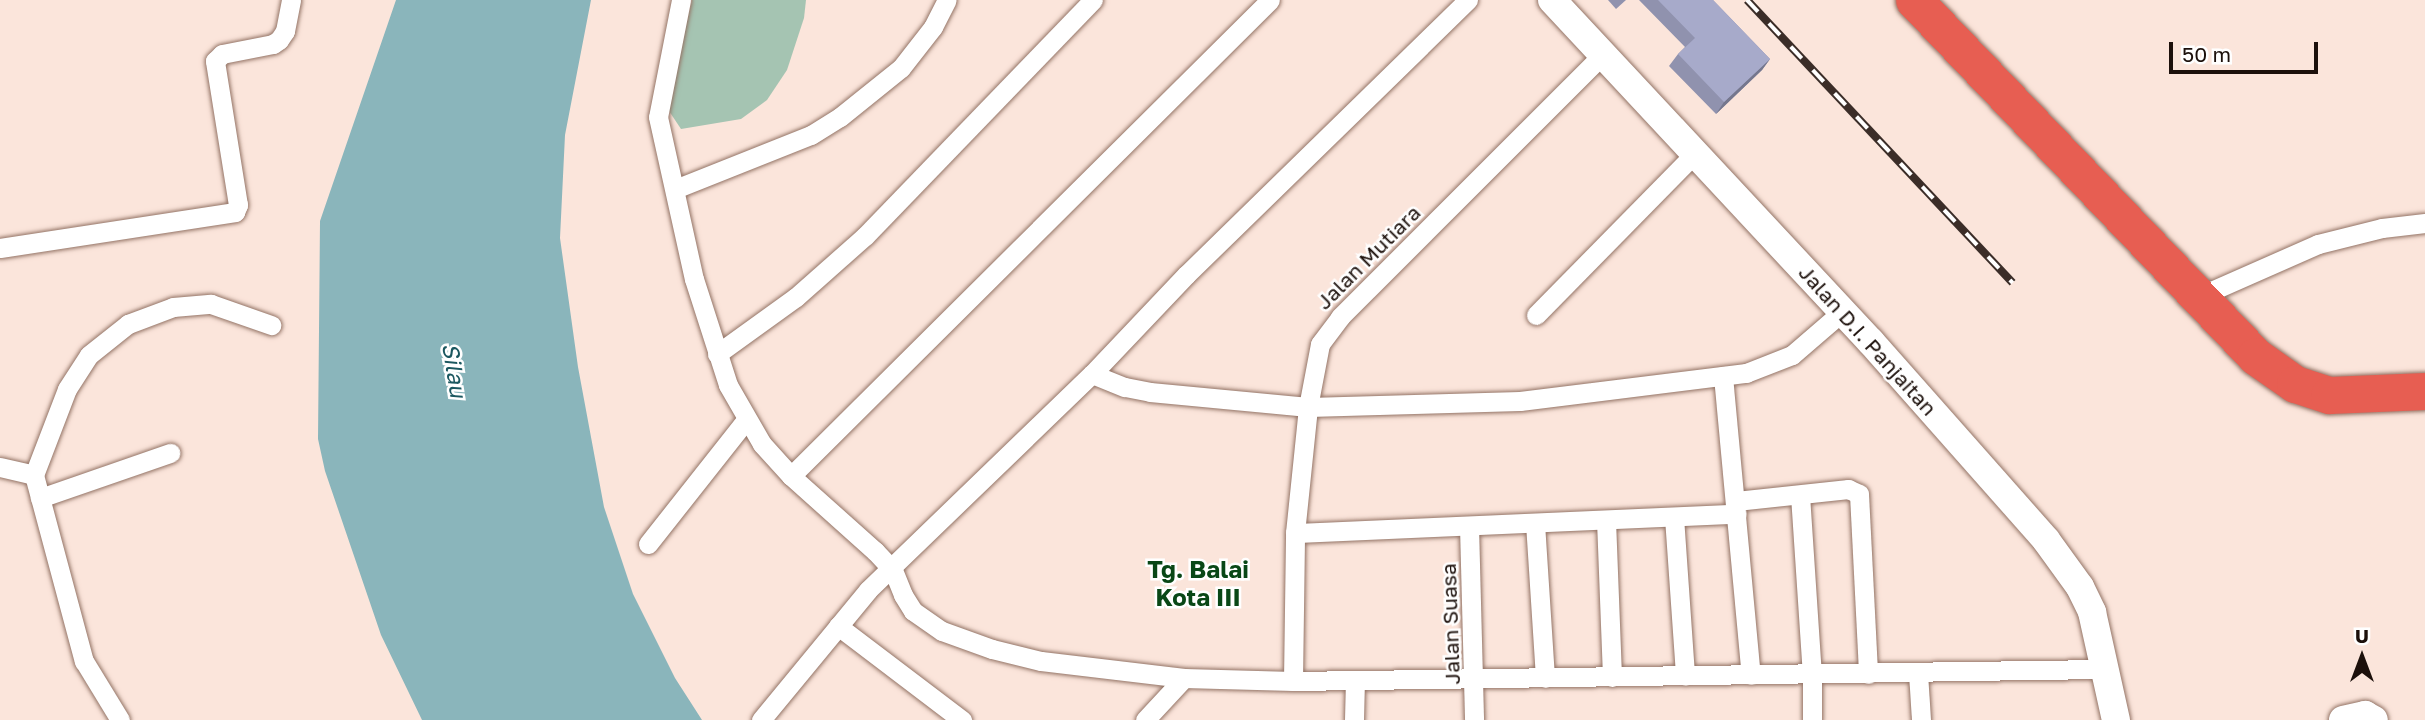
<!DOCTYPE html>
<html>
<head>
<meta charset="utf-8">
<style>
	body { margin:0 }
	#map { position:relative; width:2425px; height:720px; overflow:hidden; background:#fbe5db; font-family:"Golos Text",sans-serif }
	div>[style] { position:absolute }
	.green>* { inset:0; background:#a5c4b2 }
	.water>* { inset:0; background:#8ab5bb }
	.roads { filter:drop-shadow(0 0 2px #937365) drop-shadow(0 0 2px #937365) }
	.street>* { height:19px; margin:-9.5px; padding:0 9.5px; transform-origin:9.5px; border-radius:9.5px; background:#fff }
	.secondary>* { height:28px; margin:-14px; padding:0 14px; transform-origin:14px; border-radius:14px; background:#fff }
	.highway>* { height:37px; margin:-18.5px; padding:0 18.5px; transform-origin:18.5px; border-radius:18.5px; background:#e75e52 }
	.rail>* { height:8px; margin-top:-4px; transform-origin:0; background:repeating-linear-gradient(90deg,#fff 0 16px,#3b2d28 0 32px); box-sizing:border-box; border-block:2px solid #3b2d28 }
	.wall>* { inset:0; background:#9092ae }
	.shaded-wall>* { inset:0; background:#75778d }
	.building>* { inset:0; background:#a7aaca }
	span { translate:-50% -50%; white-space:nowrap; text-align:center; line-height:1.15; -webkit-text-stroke:5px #fff; paint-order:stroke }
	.street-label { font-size:21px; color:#1c100b }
	.water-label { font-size:23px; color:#1b575f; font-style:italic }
	.quarter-label { font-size:24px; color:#094716; font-weight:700 }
	.north { position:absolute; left:2327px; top:622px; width:70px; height:70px; -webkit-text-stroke:5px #fff; paint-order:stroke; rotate:0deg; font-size:19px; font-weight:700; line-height:28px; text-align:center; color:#1c100b }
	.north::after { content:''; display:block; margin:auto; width:24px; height:32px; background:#1c100b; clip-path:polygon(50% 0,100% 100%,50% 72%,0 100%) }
	.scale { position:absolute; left:2169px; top:42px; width:149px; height:32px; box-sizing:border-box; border:4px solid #1c100b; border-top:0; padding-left:9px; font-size:21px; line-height:24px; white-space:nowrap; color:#1c100b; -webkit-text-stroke:5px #fff; paint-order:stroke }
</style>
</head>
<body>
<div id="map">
	<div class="green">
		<div style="clip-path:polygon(692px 0,806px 0,804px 18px,787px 70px,767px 100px,741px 119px,681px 129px,667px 108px)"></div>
	</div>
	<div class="water">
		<div style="clip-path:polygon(396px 0,591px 0,565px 135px,560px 238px,578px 367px,604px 507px,633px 594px,675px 678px,702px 720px,422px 720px,381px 635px,325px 471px,318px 439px,320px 221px)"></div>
	</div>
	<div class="roads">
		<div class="street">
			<div style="left:681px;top:0;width:119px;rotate:101.1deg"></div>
			<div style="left:658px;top:117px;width:166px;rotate:77.5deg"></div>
			<div style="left:694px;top:279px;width:111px;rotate:72.2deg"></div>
			<div style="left:728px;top:385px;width:68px;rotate:60deg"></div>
			<div style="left:762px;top:444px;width:43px;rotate:47.8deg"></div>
			<div style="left:791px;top:476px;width:113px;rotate:41.8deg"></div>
			<div style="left:875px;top:551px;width:26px;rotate:47deg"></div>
			<div style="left:893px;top:570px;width:27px;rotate:68deg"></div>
			<div style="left:903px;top:595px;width:19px;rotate:58deg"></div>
			<div style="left:913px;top:611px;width:35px;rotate:35deg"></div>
			<div style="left:942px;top:631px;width:53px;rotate:19.8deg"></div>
			<div style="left:992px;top:649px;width:50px;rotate:13.8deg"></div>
			<div style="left:1041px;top:661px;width:144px;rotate:6.8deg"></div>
			<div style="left:1184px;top:678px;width:109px;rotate:1.6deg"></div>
			<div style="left:1293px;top:681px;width:811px;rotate:-0.85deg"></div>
			<div style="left:675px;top:189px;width:146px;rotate:-21.7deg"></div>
			<div style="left:811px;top:135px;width:34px;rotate:-32deg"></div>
			<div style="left:840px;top:117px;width:78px;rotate:-38.8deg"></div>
			<div style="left:901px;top:68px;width:52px;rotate:-52deg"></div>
			<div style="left:933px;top:27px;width:30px;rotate:-63deg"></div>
			<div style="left:0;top:248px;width:238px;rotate:-8.7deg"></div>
			<div style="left:235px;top:212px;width:8px;rotate:-67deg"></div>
			<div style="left:238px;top:205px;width:146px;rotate:-99.1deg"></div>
			<div style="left:215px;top:61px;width:10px;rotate:-45deg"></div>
			<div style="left:222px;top:54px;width:52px;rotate:-11.1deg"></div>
			<div style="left:273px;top:44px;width:7px;rotate:-34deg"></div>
			<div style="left:279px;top:40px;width:11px;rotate:-56deg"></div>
			<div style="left:285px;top:31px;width:32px;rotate:-79deg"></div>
			<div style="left:2200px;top:296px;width:129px;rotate:-23.8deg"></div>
			<div style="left:2318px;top:244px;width:66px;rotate:-14deg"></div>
			<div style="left:2382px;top:228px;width:43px;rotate:-6.6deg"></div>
			<div style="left:1536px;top:315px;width:228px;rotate:-45.5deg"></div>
			<div style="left:717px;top:354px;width:97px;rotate:-35.8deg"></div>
			<div style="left:796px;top:297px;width:92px;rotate:-41.5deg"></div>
			<div style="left:865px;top:236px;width:328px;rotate:-46deg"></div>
			<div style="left:1092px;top:374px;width:35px;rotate:22deg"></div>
			<div style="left:1125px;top:387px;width:25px;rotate:11deg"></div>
			<div style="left:1150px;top:392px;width:159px;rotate:5.4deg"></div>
			<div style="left:1308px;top:407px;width:212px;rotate:-1.6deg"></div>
			<div style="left:1520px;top:401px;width:228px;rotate:-7.1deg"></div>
			<div style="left:1746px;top:373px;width:49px;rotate:-21.4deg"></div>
			<div style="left:1792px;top:355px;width:67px;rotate:-40.8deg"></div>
			<div style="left:1723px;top:376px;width:300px;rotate:84.7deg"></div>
			<div style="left:0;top:467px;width:35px;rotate:13deg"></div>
			<div style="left:34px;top:475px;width:193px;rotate:75deg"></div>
			<div style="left:84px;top:661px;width:69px;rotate:58.6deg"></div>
			<div style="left:34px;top:475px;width:92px;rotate:-69deg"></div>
			<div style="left:67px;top:389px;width:40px;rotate:-57.1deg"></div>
			<div style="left:89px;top:355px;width:50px;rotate:-38.5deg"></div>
			<div style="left:128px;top:324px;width:48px;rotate:-20.7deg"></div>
			<div style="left:173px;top:307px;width:38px;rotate:-5deg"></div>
			<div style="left:211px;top:304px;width:64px;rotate:19.3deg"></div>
			<div style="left:791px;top:476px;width:675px;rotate:-44.82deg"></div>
			<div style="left:1800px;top:495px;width:180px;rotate:86.2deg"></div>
			<div style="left:1812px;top:675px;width:45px;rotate:90deg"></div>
			<div style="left:40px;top:498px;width:138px;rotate:-19.1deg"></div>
			<div style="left:1736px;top:501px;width:113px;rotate:-6.1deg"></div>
			<div style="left:1848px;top:489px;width:12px;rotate:24deg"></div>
			<div style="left:1859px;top:494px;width:180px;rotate:87.1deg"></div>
			<div style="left:1674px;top:517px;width:159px;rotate:86deg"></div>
			<div style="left:1606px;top:520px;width:157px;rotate:87.8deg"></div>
			<div style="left:1535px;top:523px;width:155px;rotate:86.3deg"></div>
			<div style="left:1469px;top:526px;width:194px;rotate:88.5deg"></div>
			<div style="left:1295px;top:533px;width:442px;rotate:-2.5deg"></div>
			<div style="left:648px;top:544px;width:158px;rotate:-51.7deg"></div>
			<div style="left:838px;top:626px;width:156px;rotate:37.2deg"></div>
			<div style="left:1918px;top:673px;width:47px;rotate:86.3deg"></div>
			<div style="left:1293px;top:681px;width:148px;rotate:-89.2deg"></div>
			<div style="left:1295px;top:533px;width:127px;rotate:-84.1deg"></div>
			<div style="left:1308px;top:407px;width:64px;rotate:-79.2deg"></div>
			<div style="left:1320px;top:344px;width:34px;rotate:-53deg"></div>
			<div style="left:1340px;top:317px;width:371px;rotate:-45deg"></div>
			<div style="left:761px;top:720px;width:168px;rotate:-50.5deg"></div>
			<div style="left:868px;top:590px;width:311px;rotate:-44deg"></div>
			<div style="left:1092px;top:374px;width:137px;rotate:-46.5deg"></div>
			<div style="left:1186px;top:275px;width:394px;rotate:-44.3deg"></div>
			<div style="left:1145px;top:720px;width:57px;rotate:-47.1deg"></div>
			<div style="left:1354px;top:720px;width:40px;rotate:-88.6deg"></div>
		</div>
		<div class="secondary">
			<div style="left:1552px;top:0;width:468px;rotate:47deg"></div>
			<div style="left:1871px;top:342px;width:264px;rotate:48.5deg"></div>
			<div style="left:2046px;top:540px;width:58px;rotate:54.1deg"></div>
			<div style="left:2080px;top:587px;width:28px;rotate:64deg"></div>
			<div style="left:2092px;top:612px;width:111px;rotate:77.5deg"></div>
			<div style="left:2343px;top:720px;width:23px;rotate:-13deg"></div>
			<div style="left:2365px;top:715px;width:10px;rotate:29deg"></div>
		</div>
		<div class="highway">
			<div style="left:1914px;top:0;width:493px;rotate:46.2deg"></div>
			<div style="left:2255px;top:356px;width:49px;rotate:35deg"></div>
			<div style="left:2295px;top:384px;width:36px;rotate:18deg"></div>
			<div style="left:2329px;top:395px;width:96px;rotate:-2.4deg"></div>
		</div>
	</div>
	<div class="rail">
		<div style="left:1747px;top:0;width:388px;rotate:46.8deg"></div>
	</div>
	<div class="wall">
		<div style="clip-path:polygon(1608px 0,1626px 0,1616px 9px)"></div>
		<div style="clip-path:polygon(1639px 0,1713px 0,1770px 59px,1762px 70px,1716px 114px,1669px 66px,1678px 54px,1685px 47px)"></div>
	</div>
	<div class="shaded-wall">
		<div style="clip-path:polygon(1770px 59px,1762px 70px,1716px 114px,1724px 102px)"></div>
	</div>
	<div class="building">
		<div style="clip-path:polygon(1658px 0,1713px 0,1770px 59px,1724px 102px,1678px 54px,1695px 38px)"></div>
	</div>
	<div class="street-label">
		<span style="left:1368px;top:257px;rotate:-45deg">Jalan Mutiara</span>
		<span style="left:1868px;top:340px;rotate:48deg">Jalan D.I. Panjaitan</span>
		<span style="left:1450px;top:624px;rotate:-92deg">Jalan Suasa</span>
	</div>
	<div class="water-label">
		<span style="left:455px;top:370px;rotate:81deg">Silau</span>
	</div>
	<div class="quarter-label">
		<span style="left:1198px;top:583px">Tg. Balai<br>Kota III</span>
	</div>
	<div class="north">U</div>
	<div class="scale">50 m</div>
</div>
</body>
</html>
